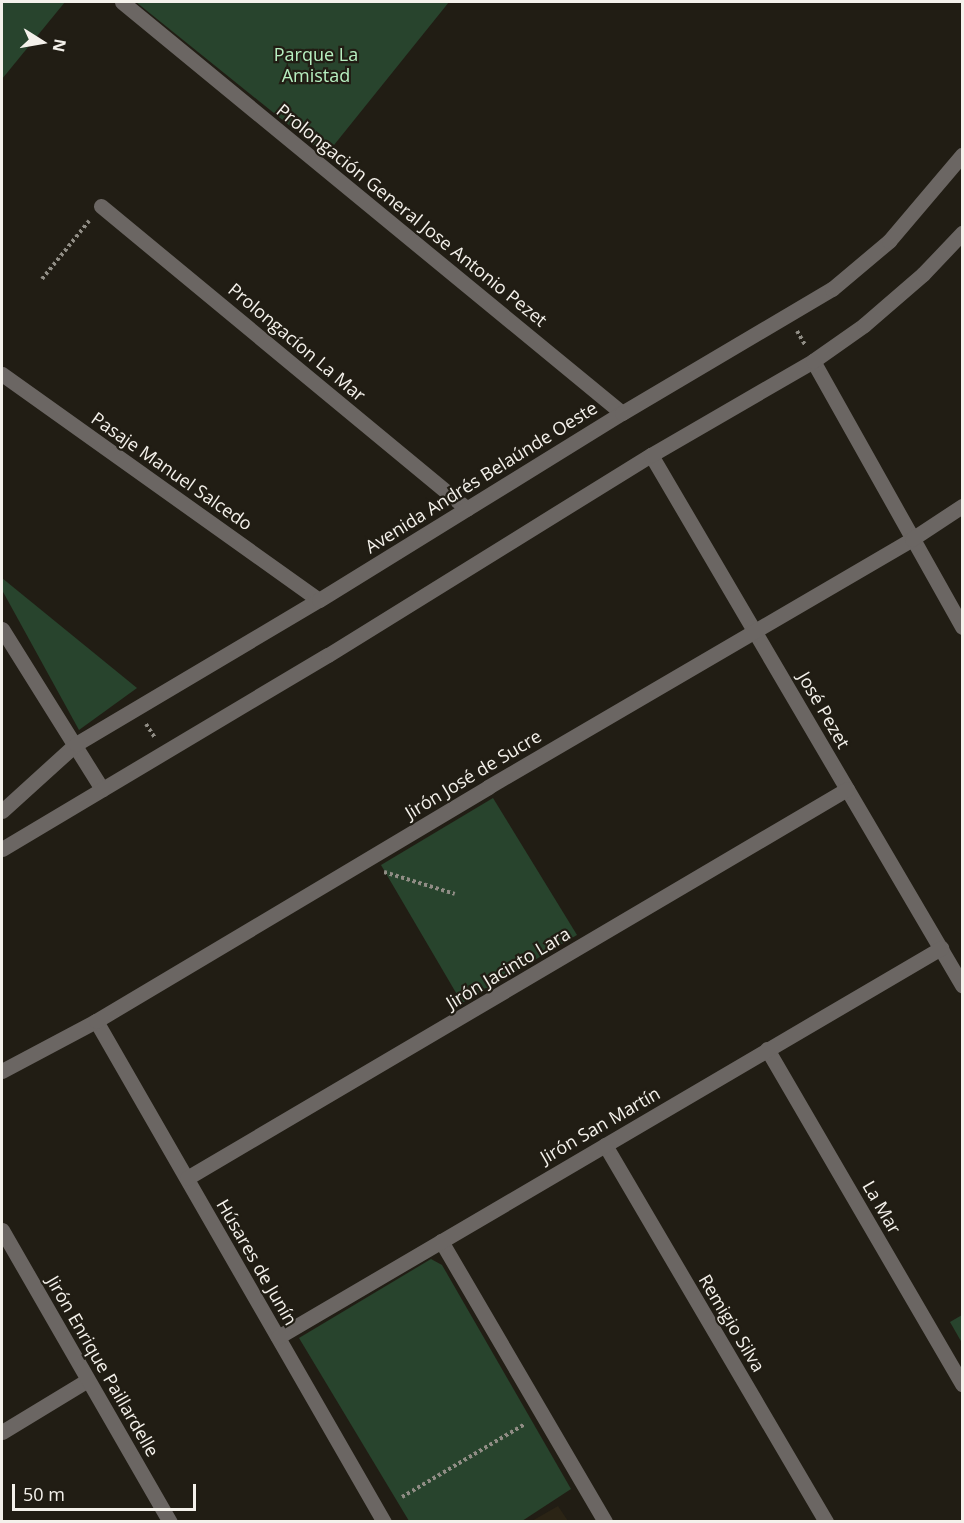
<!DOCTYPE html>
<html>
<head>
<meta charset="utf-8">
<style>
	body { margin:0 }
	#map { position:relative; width:964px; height:1523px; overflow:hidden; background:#211d14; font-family:"Open Sans",sans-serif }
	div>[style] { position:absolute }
	.built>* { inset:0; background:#2b2415 }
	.green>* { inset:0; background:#28442d }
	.path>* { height:4px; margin-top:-2px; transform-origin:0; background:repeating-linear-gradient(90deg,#908d85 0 3px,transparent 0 6px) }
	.service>* { height:15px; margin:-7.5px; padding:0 7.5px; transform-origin:7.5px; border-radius:7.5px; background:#6b6663 }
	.pedestrian>* { height:15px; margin:-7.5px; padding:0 7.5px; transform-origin:7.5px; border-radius:7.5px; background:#6b6663 }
	.minor>* { height:15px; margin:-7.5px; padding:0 7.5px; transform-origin:7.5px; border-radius:7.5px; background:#6b6663 }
	.tertiary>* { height:15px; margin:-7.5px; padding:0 7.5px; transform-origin:7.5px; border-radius:7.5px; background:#6b6663 }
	span { translate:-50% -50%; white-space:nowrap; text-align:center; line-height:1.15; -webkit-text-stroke:4.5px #211d14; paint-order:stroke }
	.park-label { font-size:18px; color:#b7efc0 }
	.street-label { font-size:18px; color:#f4f1eb }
	.frame { position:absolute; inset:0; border:3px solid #f4f1eb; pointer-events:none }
	.north { position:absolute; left:12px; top:12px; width:60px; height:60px; -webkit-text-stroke:4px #211d14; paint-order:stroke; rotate:101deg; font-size:16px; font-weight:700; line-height:24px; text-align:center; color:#f4f1eb }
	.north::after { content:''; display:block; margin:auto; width:21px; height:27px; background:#f4f1eb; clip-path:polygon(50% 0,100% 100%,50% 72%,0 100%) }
	.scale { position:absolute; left:12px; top:1484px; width:184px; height:27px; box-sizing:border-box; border:3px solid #f4f1eb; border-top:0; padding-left:8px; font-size:18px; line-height:21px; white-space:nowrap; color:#f4f1eb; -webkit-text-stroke:4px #211d14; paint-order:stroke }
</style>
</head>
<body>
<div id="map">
	<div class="built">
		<div style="clip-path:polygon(558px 1506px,568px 1521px,532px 1521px)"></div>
	</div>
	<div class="green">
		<div style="clip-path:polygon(2px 2px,65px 2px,2px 79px)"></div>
		<div style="clip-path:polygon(136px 2px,449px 2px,326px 155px)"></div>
		<div style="clip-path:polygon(2px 578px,137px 688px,79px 730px,2px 590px)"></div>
		<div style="clip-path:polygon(493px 798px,577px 935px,462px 1003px,381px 865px)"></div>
		<div style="clip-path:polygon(431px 1259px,442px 1265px,571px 1489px,522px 1521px,409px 1521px,299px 1338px)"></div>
		<div style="clip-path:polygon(962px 1315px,962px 1343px,950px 1322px)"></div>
	</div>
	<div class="path">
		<div style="left:42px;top:279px;width:75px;rotate:-51deg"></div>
		<div style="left:797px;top:331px;width:16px;rotate:60deg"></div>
		<div style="left:146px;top:724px;width:17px;rotate:57deg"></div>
		<div style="left:384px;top:872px;width:74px;rotate:17.2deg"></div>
		<div style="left:402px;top:1497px;width:143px;rotate:-30.7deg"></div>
	</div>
	<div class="service">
		<div style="left:2px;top:1432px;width:100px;rotate:-31.2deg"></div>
	</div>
	<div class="pedestrian">
		<div style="left:122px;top:2px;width:647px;rotate:39.42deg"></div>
		<div style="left:2px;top:374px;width:389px;rotate:35.5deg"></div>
	</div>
	<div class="minor">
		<div style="left:101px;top:206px;width:475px;rotate:39.6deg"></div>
		<div style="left:813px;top:361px;width:305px;rotate:60.7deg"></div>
		<div style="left:651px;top:455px;width:615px;rotate:59.6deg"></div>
		<div style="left:2px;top:629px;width:189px;rotate:58deg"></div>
		<div style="left:96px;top:1021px;width:578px;rotate:60.11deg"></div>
		<div style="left:767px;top:1049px;width:388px;rotate:59.8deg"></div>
		<div style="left:2px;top:1071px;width:106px;rotate:-28deg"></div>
		<div style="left:96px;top:1021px;width:457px;rotate:-30.8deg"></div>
		<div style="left:488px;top:787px;width:491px;rotate:-30.3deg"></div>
		<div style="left:912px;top:539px;width:60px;rotate:-33.4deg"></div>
		<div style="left:605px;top:1145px;width:437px;rotate:59.6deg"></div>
		<div style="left:187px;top:1178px;width:766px;rotate:-30.51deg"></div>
		<div style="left:441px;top:1241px;width:325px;rotate:59.7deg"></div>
		<div style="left:278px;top:1337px;width:769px;rotate:-30.4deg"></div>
	</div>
	<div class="tertiary">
		<div style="left:2px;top:811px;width:100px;rotate:-42.2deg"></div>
		<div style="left:76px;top:744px;width:282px;rotate:-30.7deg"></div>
		<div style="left:319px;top:600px;width:356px;rotate:-31.7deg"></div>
		<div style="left:622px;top:413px;width:244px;rotate:-30.6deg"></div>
		<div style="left:832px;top:289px;width:75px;rotate:-40.1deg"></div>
		<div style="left:889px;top:241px;width:113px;rotate:-49.7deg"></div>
		<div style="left:2px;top:849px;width:379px;rotate:-30.8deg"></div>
		<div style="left:328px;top:655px;width:380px;rotate:-31.8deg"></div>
		<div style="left:651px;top:455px;width:187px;rotate:-30.1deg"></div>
		<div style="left:813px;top:361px;width:62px;rotate:-35.2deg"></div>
		<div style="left:864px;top:325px;width:78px;rotate:-40.8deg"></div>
		<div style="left:923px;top:274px;width:57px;rotate:-46.4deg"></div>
		<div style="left:2px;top:1230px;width:337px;rotate:60.1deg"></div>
	</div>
	<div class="park-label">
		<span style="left:316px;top:65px">Parque La<br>Amistad</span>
	</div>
	<div class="street-label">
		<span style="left:412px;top:215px;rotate:39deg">Prolongación General Jose Antonio Pezet</span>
		<span style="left:297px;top:342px;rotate:40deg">Prolongacíon La Mar</span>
		<span style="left:172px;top:471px;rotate:35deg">Pasaje Manuel Salcedo</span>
		<span style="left:481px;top:477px;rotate:-32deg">Avenida Andrés Belaúnde Oeste</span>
		<span style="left:824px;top:710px;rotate:60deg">José Pezet</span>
		<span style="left:473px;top:774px;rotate:-31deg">Jirón José de Sucre</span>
		<span style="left:508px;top:968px;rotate:-31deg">Jirón Jacinto Lara</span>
		<span style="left:600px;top:1125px;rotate:-30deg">Jirón San Martín</span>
		<span style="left:882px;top:1207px;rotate:60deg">La Mar</span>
		<span style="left:257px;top:1262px;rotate:60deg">Húsares de Junín</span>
		<span style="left:732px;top:1323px;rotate:59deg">Remigio Silva</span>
		<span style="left:103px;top:1366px;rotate:60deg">Jirón Enrique Paillardelle</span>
	</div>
	<div class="frame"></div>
	<div class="north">N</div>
	<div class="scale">50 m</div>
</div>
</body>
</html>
